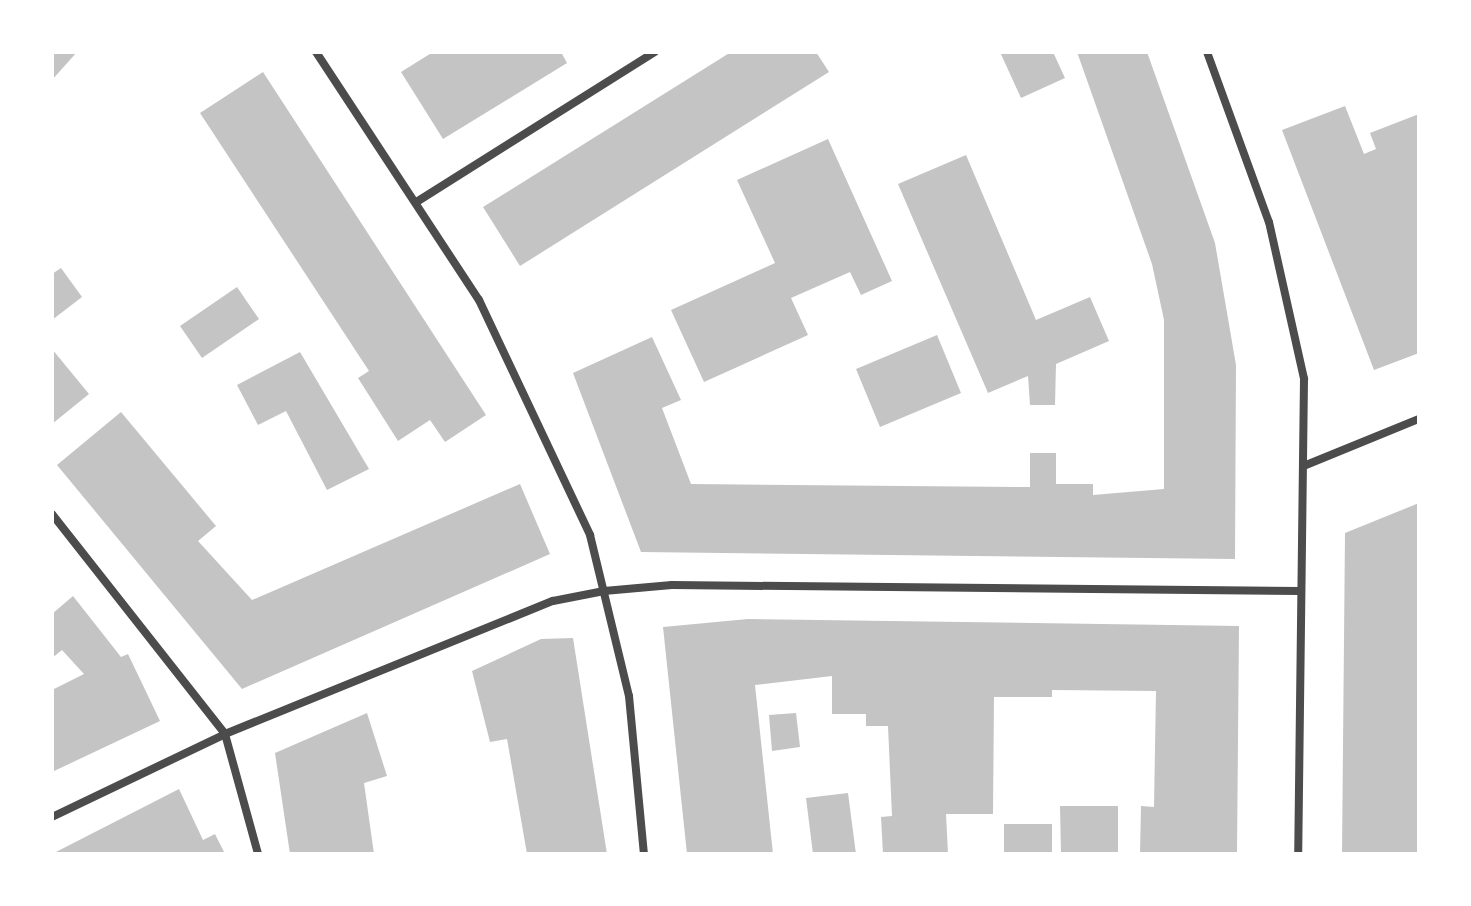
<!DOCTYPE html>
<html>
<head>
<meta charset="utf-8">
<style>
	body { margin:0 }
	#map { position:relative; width:1471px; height:906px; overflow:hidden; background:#fff; font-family:Lora,serif }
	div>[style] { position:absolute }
	.building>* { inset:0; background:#c4c4c4 }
	.minor>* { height:8px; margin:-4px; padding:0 4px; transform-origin:4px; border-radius:4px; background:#4c4c4c }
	span { translate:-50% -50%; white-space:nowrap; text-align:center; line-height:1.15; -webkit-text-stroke:7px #fff; paint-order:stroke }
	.frame { position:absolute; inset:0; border:54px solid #fff; pointer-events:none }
</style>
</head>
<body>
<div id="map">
	<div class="building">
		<div style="clip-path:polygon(52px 52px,77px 52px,52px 80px)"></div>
		<div style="clip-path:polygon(433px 52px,561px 52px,567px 63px,443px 139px,401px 72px)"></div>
		<div style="clip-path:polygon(731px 52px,816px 52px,829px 72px,520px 266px,483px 207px)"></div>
		<div style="clip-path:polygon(1000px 52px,1053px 52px,1065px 78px,1021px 98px)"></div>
		<div style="clip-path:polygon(1077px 52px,1147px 52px,1215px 243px,1236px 365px,1235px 559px,641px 552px,573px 373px,652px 337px,681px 400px,662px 408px,691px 484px,1030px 487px,1030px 453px,1056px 453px,1056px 484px,1093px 484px,1093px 495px,1164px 489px,1164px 320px,1152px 264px)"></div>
		<div style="clip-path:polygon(263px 72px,486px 415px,445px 442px,430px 420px,398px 441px,358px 378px,369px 371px,200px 113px)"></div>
		<div style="clip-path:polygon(1345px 106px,1364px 154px,1376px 149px,1370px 133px,1419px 114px,1419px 353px,1374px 370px,1282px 130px)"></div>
		<div style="clip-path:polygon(828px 139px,892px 281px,861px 295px,850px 272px,791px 298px,808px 335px,704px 382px,671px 310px,775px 263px,737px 180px)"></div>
		<div style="clip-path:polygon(966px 155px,1036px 320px,1090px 297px,1109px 341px,1056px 364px,1055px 405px,1030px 405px,1028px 376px,988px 393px,898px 184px)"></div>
		<div style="clip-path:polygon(61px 268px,82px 297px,52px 320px,52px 274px)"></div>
		<div style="clip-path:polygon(237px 287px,259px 319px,202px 358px,180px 326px)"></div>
		<div style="clip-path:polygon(937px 335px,961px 393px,880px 427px,856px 369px)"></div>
		<div style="clip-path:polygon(52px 349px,89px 394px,52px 424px)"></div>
		<div style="clip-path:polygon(300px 352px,369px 469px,327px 490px,286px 411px,258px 425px,237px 385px)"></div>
		<div style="clip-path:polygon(121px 412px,216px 526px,198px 541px,252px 600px,520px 484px,550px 554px,242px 689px,57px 465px)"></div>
		<div style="clip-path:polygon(1419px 503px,1419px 854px,1342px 854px,1345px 533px)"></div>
		<div style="clip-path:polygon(73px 596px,121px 657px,128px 654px,160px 721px,52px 772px,52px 690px,84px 674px,62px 650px,52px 658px,52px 614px)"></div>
		<div style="clip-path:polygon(748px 619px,1239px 626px,1237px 854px,1140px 854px,1141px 806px,1154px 807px,1156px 691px,1052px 690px,1052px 697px,994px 697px,993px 814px,946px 814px,948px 854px,883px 854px,881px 817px,892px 816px,888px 726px,866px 726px,866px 714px,832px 714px,832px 676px,755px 685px,773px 854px,687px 854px,663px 627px)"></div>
		<div style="clip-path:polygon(573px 638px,607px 854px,527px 854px,507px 739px,490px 742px,472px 671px,541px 639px)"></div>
		<div style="clip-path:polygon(367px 713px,387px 776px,364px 783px,374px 854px,290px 854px,275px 753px)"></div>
		<div style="clip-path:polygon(796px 713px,800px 747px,772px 751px,769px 715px)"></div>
		<div style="clip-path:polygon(179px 789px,203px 840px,215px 834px,225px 854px,52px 854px)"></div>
		<div style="clip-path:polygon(848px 793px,856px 854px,813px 854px,806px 798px)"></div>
		<div style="clip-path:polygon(1060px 806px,1118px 806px,1118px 854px,1061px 854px)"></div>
		<div style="clip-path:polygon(1004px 824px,1052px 824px,1052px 854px,1004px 854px)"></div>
	</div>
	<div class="minor">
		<div style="left:316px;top:52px;width:297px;rotate:56.7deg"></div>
		<div style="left:479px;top:300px;width:260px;rotate:64.7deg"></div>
		<div style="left:590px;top:535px;width:166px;rotate:76.4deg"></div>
		<div style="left:629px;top:696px;width:159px;rotate:84.6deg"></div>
		<div style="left:1207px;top:52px;width:181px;rotate:70deg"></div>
		<div style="left:1269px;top:222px;width:161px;rotate:77.4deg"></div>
		<div style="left:1304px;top:379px;width:475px;rotate:90.7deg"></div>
		<div style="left:418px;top:201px;width:280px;rotate:-32.2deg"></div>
		<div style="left:1306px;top:465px;width:122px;rotate:-22.2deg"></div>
		<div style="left:52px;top:514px;width:280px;rotate:51.8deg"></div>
		<div style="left:225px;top:734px;width:124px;rotate:74.6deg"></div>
		<div style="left:52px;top:817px;width:192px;rotate:-25.6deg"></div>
		<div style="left:225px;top:734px;width:354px;rotate:-22.1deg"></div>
		<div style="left:553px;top:601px;width:52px;rotate:-11.1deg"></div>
		<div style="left:604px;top:591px;width:68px;rotate:-5deg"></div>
		<div style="left:672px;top:585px;width:629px;rotate:0.55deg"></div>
	</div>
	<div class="frame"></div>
</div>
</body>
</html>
